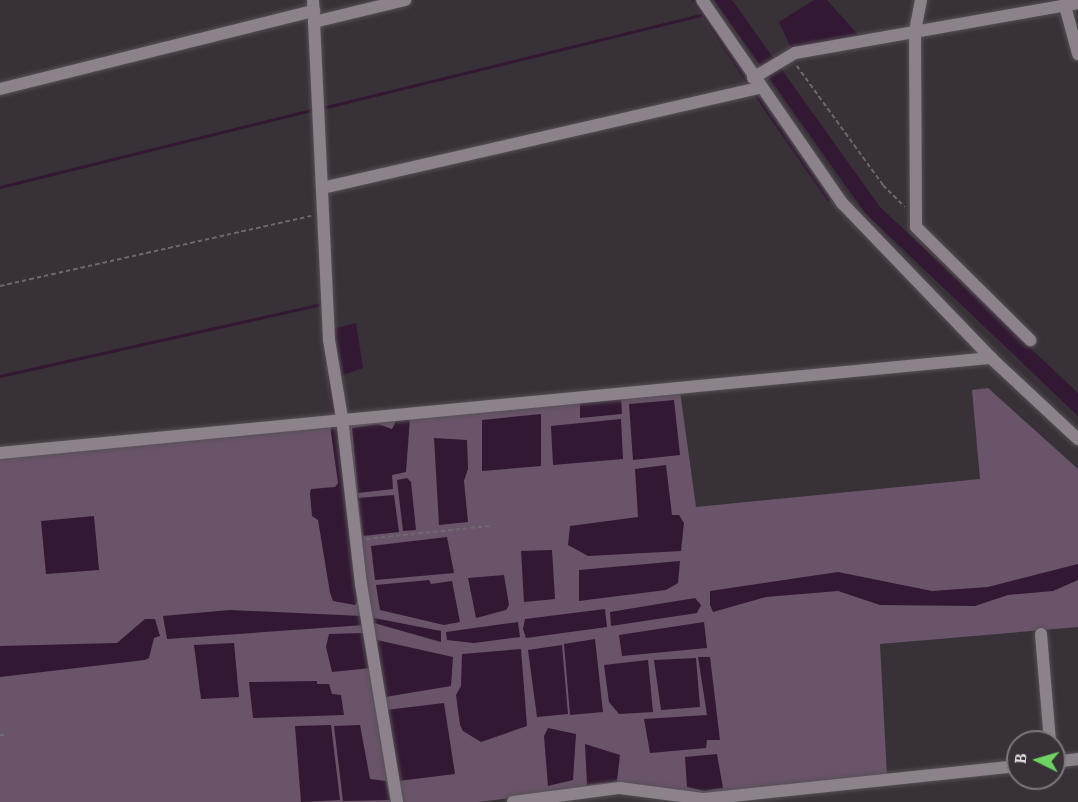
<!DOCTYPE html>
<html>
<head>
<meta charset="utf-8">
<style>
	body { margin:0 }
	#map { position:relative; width:1078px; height:802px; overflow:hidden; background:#393138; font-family:Lora,serif }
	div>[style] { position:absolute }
	.green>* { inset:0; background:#6a546a }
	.water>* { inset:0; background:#321832 }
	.stream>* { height:3px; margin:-1.5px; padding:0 1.5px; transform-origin:1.5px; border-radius:1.5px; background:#321832 }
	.path>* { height:1.5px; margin-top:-0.75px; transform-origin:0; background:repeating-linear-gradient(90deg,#6e676e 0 4.5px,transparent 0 7.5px) }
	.roads { filter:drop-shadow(0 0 2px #565056) drop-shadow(0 0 2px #565056) }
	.minor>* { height:12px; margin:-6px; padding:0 6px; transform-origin:6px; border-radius:6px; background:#8b828b }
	span { translate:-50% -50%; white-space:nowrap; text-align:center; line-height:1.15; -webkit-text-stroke:6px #393138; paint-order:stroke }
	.north { position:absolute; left:1006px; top:730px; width:60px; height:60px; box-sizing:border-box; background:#393138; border:2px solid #7d767c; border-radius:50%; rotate:275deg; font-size:16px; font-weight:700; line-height:24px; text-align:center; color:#e2dde2 }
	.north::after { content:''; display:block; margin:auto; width:21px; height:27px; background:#6dd361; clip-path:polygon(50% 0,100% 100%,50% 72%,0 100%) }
</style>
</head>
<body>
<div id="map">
	<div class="green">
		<div style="clip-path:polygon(988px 388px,1078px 469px,1078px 627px,880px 644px,887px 776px,705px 794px,620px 784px,479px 802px,401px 802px,377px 640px,369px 607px,347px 422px,680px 391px,696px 507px,980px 479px,972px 390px)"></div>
		<div style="clip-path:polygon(339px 422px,391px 802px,0 802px,0 456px)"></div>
	</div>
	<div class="water">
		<div style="clip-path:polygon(714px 0,732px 0,880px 207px,1078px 393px,1078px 416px,865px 213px)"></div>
		<div style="clip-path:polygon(814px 0,827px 0,861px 38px,792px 50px,779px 22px)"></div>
		<div style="clip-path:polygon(356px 323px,363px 368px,343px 375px,334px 329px)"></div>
		<div style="clip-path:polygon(621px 397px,622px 414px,580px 418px,580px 401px)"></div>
		<div style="clip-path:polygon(674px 400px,680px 455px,633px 460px,629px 404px)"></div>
		<div style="clip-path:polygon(541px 414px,541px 466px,482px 471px,482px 420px)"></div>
		<div style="clip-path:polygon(410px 418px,406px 472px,392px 475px,393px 489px,358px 493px,352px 428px,378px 424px,392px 429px,397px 419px)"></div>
		<div style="clip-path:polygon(621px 419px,623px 459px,553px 465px,551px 426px)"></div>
		<div style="clip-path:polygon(338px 424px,357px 602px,355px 605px,333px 601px,330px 593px,318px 520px,312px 516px,310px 493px,311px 489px,335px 487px,338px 483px,330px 425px)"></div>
		<div style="clip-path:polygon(434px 438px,467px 440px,468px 469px,464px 481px,468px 522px,439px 525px)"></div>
		<div style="clip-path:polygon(666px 465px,672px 515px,679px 515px,684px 523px,681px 551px,588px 556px,568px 545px,570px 526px,638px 517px,635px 469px)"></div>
		<div style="clip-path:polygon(407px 478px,411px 482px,416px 530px,403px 531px,397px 480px)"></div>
		<div style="clip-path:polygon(394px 495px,399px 532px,363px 536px,358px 498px)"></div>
		<div style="clip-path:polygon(94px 516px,99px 570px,46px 574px,41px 521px)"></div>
		<div style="clip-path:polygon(447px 537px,454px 573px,375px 580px,371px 546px)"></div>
		<div style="clip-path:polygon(552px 550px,555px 599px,524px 602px,521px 551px)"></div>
		<div style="clip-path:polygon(680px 561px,678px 583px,666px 590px,579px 601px,579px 570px)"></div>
		<div style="clip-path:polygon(1078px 564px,1078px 580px,1053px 591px,1008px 595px,975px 606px,880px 605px,838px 591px,766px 597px,713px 612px,710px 605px,710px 591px,838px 572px,932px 591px,988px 587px)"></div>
		<div style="clip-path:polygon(504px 575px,509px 605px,506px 610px,476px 618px,468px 578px)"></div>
		<div style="clip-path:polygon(429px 580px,431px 584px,452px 581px,460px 622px,444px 625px,380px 610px,376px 585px)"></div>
		<div style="clip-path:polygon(695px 598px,701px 605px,697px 613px,611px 626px,610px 612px)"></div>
		<div style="clip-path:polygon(605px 609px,607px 627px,526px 638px,523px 629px,525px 619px)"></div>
		<div style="clip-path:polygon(230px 610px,362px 616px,364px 625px,167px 639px,163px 616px)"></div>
		<div style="clip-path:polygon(374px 618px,441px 631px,441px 642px,374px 623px)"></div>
		<div style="clip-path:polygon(145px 619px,155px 619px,160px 636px,154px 638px,149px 658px,145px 660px,0 677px,0 646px,117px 643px)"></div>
		<div style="clip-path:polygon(518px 622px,520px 637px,474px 643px,447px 640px,446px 632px)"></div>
		<div style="clip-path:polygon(704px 622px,707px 648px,622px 656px,619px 635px)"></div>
		<div style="clip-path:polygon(364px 633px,371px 668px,332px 672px,326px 647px,329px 634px)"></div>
		<div style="clip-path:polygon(595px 639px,603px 712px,570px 715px,564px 644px)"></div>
		<div style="clip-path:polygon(377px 640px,453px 657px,451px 686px,385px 697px)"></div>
		<div style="clip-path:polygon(234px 643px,239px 697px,201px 699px,194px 645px)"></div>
		<div style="clip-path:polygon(562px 645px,568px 714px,537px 717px,528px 650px)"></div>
		<div style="clip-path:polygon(521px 649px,527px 726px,481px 742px,463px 731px,460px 725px,456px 695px,461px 686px,462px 654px)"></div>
		<div style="clip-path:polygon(698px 657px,710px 657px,720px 740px,707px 740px,706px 748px,650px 753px,644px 719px,707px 715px)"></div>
		<div style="clip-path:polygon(696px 658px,700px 707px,661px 710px,654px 660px)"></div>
		<div style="clip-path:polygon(648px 660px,653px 712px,619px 714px,609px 702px,604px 665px)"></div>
		<div style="clip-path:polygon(317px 681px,317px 684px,329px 684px,332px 694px,341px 695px,344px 715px,253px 718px,249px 682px)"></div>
		<div style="clip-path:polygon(444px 703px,455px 774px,398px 781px,386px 710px)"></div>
		<div style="clip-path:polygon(331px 725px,340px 800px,301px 802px,295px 726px)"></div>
		<div style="clip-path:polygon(360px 725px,370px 779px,386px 781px,390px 800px,343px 801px,334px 726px)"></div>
		<div style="clip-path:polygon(548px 728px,576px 734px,573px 780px,548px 786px,544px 736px)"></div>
		<div style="clip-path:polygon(585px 744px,620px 755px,617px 781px,587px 785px)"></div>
		<div style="clip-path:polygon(717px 754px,723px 788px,704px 791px,687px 787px,685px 757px)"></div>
	</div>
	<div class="stream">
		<div style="left:693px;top:0;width:103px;rotate:56.5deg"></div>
		<div style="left:755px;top:94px;width:128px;rotate:55.2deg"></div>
		<div style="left:322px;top:108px;width:391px;rotate:-13.8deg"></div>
		<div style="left:0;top:187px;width:325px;rotate:-13.9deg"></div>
		<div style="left:323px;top:334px;width:29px;rotate:82deg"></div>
		<div style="left:0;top:376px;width:330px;rotate:-12.6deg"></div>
		<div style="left:329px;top:376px;width:41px;rotate:84.4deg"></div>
	</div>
	<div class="path">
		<div style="left:797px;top:66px;width:147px;rotate:54.1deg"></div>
		<div style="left:883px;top:185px;width:31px;rotate:45deg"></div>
		<div style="left:0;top:286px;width:319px;rotate:-12.7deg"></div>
		<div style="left:366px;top:539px;width:124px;rotate:-6deg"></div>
		<div style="left:0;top:735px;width:6px"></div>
	</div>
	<div class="roads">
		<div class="minor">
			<div style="left:313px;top:0;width:340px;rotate:87.3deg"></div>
			<div style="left:329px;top:340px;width:79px;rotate:80.5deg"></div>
			<div style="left:342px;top:418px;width:167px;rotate:83.5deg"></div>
			<div style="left:361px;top:584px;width:221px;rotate:80.6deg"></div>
			<div style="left:702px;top:0;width:247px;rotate:55.4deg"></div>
			<div style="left:842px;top:203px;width:215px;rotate:46.1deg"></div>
			<div style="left:991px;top:358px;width:119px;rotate:43deg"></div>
			<div style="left:921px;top:0;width:32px;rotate:101deg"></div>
			<div style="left:915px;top:31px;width:196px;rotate:89.7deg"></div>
			<div style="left:916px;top:227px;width:161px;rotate:44.7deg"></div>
			<div style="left:1065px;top:6px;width:50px;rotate:74.8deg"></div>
			<div style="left:314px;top:22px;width:94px;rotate:-13.6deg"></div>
			<div style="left:753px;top:78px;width:49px;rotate:-30.8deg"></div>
			<div style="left:795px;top:53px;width:287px;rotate:-10deg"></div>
			<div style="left:0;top:89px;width:324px;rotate:-14deg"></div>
			<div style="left:322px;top:188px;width:449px;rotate:-12.9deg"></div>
			<div style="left:0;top:453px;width:996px;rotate:-5.48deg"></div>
			<div style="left:1041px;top:634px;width:108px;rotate:85.2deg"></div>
			<div style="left:1054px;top:762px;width:24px;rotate:-7deg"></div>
			<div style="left:513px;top:802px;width:108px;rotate:-7.5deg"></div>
			<div style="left:620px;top:788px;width:85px;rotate:7.5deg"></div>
			<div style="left:704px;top:799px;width:316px;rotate:-6deg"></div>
		</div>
	</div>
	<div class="north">B</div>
</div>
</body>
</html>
